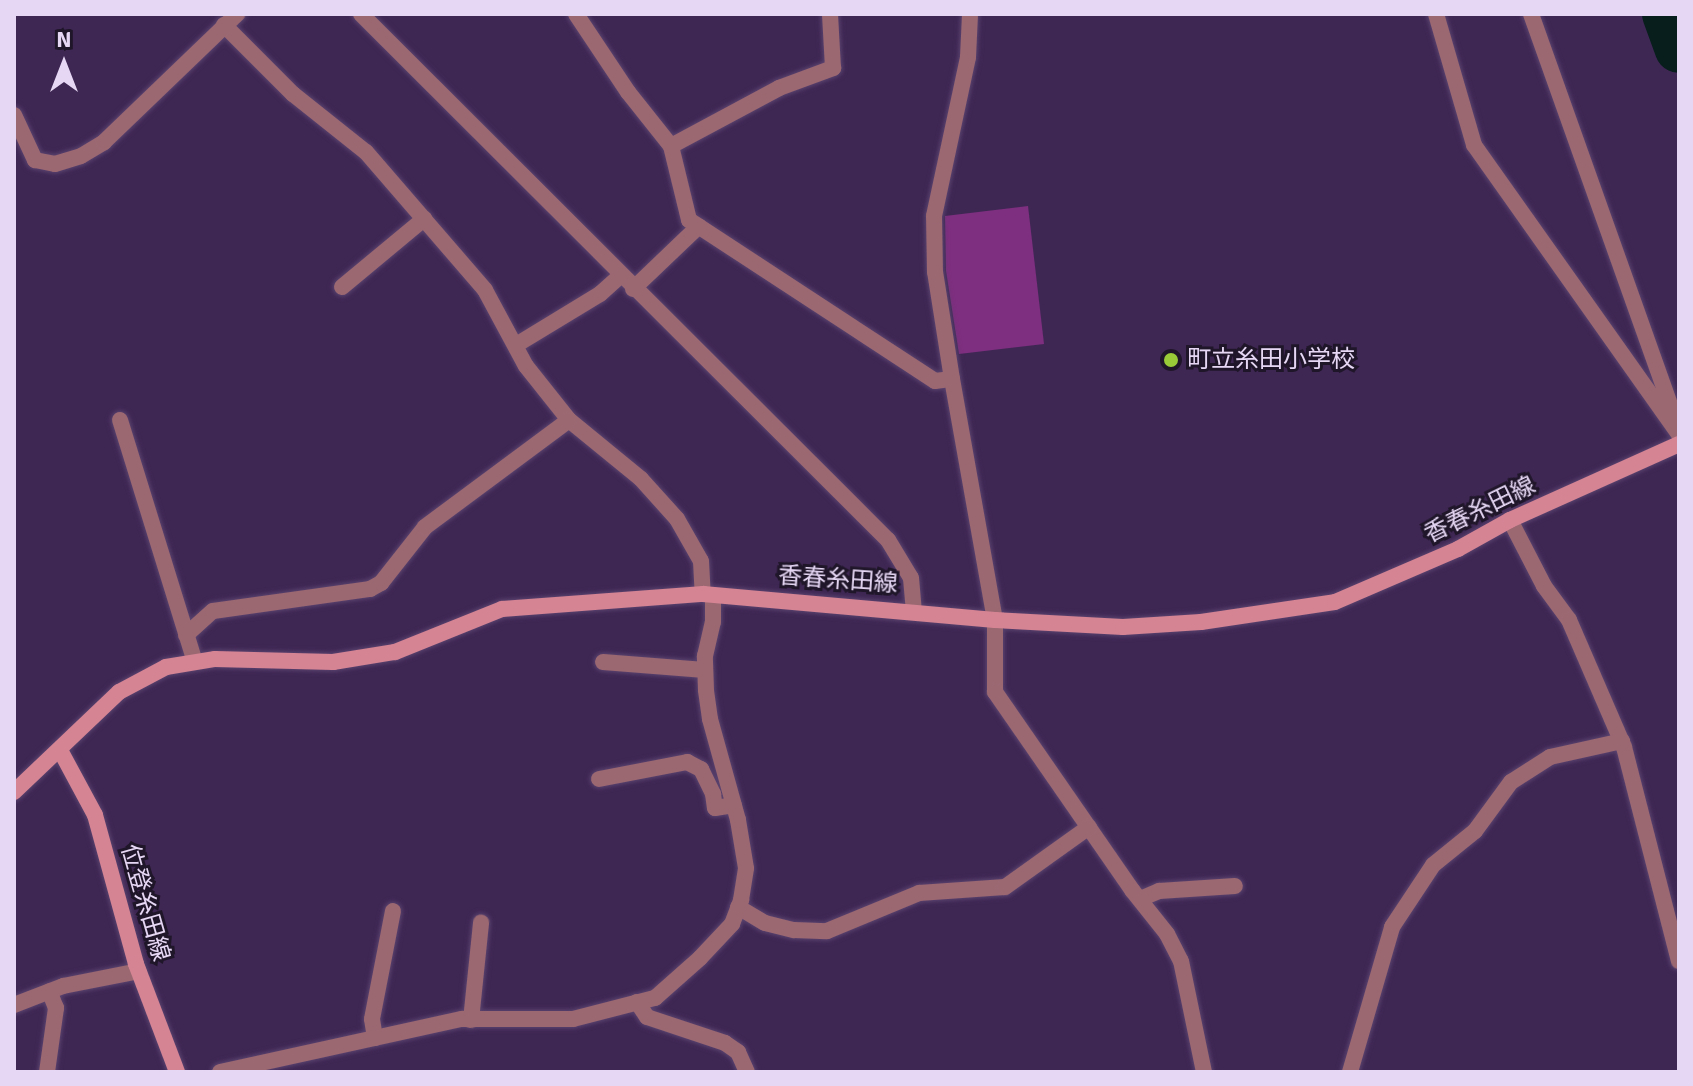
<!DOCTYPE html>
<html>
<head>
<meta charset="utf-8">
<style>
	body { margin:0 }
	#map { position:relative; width:1693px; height:1086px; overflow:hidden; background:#3f2754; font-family:Signika,"Noto Sans JP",sans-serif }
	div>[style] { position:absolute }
	.river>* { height:48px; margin:-24px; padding:0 24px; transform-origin:24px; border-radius:24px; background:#071e1c }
	.building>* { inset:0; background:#7e2f7f }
	.roads { filter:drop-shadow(0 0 2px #5a436e) drop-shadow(0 0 2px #5a436e) }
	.street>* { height:16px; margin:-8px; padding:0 8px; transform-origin:8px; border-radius:8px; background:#9b6872 }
	.secondary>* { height:16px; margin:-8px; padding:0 8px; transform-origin:8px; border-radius:8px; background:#d58494 }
	.dots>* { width:22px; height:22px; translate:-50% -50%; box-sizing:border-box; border:4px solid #20162a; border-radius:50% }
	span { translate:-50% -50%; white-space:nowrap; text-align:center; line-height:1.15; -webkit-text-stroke:6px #20162a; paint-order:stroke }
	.poi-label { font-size:24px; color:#e6d8f5 }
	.left { translate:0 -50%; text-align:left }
	.street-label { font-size:24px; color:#e6d8f5 }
	.frame { position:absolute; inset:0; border:16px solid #e6d8f5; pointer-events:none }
	.north { position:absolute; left:24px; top:24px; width:80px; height:80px; -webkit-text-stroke:6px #20162a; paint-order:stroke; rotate:0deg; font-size:22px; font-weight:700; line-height:32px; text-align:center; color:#e6d8f5 }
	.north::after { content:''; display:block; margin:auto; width:28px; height:36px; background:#e6d8f5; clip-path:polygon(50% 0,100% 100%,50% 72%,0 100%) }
</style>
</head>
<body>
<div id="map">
	<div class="river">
		<div style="left:1666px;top:14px;width:37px;rotate:70deg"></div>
	</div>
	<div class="building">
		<div style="clip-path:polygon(1028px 206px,1044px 344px,959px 354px,946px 271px,945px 216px)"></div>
	</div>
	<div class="roads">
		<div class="street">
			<div style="left:361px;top:14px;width:745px;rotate:44.95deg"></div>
			<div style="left:888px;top:540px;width:44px;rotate:58.8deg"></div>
			<div style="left:911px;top:578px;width:32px;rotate:85deg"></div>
			<div style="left:576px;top:14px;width:94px;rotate:56.3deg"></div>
			<div style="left:628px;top:92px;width:69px;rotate:51.5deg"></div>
			<div style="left:671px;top:146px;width:76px;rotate:76.3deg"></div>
			<div style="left:689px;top:220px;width:294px;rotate:33.2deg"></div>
			<div style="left:935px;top:381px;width:17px;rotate:-7deg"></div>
			<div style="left:952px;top:379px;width:245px;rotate:79.9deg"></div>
			<div style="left:995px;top:620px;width:72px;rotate:90deg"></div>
			<div style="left:995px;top:692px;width:241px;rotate:55.3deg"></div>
			<div style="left:1132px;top:890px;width:56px;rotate:51.5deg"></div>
			<div style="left:1167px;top:934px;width:30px;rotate:63deg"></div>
			<div style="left:1181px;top:961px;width:113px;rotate:78.3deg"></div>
			<div style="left:1436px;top:14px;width:136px;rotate:73.8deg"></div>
			<div style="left:1474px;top:145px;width:355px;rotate:54.7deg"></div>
			<div style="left:1531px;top:14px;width:434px;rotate:70.4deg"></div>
			<div style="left:224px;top:25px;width:98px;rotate:45deg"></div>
			<div style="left:293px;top:94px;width:93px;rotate:38.5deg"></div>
			<div style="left:366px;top:152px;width:182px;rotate:49.2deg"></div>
			<div style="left:485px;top:290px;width:86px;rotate:61.7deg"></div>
			<div style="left:526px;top:366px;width:69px;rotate:51.5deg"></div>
			<div style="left:569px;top:420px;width:93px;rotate:39.3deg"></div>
			<div style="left:641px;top:479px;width:54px;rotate:48deg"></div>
			<div style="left:677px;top:519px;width:48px;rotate:60.3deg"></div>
			<div style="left:701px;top:561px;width:33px;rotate:87deg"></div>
			<div style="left:14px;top:115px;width:50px;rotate:65deg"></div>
			<div style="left:35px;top:160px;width:20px;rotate:11deg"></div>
			<div style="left:55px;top:164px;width:27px;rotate:-17deg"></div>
			<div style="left:81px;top:156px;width:27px;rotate:-31deg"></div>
			<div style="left:104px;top:142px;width:185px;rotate:-43.9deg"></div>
			<div style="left:671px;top:146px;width:123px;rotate:-28.2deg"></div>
			<div style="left:779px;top:88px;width:58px;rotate:-20.3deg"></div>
			<div style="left:833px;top:68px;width:54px;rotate:-93.2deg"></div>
			<div style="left:342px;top:287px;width:107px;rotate:-39.7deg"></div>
			<div style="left:633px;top:289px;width:91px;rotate:-43.7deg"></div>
			<div style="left:516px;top:345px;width:98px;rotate:-31.3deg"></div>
			<div style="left:600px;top:294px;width:27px;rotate:-42deg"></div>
			<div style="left:952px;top:379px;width:108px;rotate:-99deg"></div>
			<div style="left:935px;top:272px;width:56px;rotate:-91deg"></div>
			<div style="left:934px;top:216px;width:163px;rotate:-77.9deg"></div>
			<div style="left:968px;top:57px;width:43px;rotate:-87.3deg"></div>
			<div style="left:120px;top:420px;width:253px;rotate:72.8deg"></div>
			<div style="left:1510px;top:520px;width:74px;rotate:62.7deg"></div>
			<div style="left:1544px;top:586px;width:42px;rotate:53.7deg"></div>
			<div style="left:1569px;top:620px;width:138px;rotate:66.6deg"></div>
			<div style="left:1624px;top:747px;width:221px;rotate:75.6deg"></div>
			<div style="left:186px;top:635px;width:36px;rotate:-42deg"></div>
			<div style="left:213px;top:611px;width:159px;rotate:-8deg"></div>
			<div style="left:370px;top:589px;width:13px;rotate:-29deg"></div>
			<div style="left:381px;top:583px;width:71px;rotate:-51.8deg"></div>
			<div style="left:425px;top:527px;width:179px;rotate:-36.6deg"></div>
			<div style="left:603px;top:662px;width:102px;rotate:4.5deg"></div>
			<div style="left:599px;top:779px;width:90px;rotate:-10.9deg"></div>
			<div style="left:687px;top:762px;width:16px;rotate:27deg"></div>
			<div style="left:701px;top:769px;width:28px;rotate:64deg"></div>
			<div style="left:713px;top:794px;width:14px;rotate:82deg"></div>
			<div style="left:715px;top:808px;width:19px;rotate:-9deg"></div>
			<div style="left:1140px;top:899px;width:21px;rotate:-23deg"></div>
			<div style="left:1159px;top:891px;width:76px;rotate:-3.8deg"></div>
			<div style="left:738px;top:907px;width:31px;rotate:31deg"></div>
			<div style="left:765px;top:923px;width:30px;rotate:14deg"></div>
			<div style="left:794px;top:930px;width:33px;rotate:2deg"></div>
			<div style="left:827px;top:931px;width:100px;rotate:-22.4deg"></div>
			<div style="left:919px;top:893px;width:86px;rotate:-4deg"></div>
			<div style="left:1005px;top:887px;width:103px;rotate:-35.5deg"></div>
			<div style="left:637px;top:1002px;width:18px;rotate:56deg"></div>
			<div style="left:647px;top:1017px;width:82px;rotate:18.4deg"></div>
			<div style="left:725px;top:1043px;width:16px;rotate:35deg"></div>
			<div style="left:738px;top:1052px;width:22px;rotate:66deg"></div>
			<div style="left:14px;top:1005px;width:53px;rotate:-21.2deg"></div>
			<div style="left:63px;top:986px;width:77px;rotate:-11.2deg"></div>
			<div style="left:471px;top:1020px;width:98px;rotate:-84.1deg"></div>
			<div style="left:375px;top:1038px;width:19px;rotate:-99deg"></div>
			<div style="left:372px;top:1019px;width:110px;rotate:-79deg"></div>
			<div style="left:47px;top:1072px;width:65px;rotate:-82deg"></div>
			<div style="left:56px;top:1008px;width:18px;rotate:-112deg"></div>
			<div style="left:220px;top:1072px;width:248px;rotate:-12.4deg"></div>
			<div style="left:462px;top:1019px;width:111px"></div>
			<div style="left:573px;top:1019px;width:85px;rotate:-14.4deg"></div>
			<div style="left:655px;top:998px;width:60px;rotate:-41.6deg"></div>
			<div style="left:700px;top:958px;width:47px;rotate:-46.7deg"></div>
			<div style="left:732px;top:924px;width:26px;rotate:-69deg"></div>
			<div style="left:741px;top:900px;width:32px;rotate:-81deg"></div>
			<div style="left:746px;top:868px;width:49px;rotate:-99.5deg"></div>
			<div style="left:738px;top:820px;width:105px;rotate:-105.5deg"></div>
			<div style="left:710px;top:719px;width:29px;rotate:-98deg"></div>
			<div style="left:706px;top:690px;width:34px;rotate:-92deg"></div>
			<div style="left:705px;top:656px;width:35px;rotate:-77deg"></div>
			<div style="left:713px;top:622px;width:27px;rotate:-90deg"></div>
			<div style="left:1350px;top:1072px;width:151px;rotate:-73.8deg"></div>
			<div style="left:1392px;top:927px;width:74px;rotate:-56.5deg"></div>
			<div style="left:1433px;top:865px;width:54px;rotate:-39deg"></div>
			<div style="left:1475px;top:831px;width:61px;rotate:-53.7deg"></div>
			<div style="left:1511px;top:782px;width:46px;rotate:-32.7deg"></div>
			<div style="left:1550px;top:757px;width:74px;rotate:-12.5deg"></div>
		</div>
		<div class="secondary">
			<div style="left:60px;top:750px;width:74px;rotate:61.7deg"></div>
			<div style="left:95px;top:815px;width:155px;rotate:74.6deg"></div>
			<div style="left:136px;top:964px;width:116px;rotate:69.2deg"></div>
			<div style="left:14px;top:792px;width:145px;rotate:-43.6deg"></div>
			<div style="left:119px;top:692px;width:53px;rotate:-28deg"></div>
			<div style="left:166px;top:667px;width:50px;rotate:-9.3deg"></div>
			<div style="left:215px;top:659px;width:118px;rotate:1.5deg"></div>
			<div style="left:333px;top:662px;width:63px;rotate:-9.2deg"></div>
			<div style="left:395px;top:652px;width:115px;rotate:-21.9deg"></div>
			<div style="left:502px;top:609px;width:202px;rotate:-4.3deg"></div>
			<div style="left:703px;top:594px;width:293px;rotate:5.1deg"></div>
			<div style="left:995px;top:620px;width:128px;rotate:3.1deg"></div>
			<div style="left:1123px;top:627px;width:78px;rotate:-3.7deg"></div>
			<div style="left:1201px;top:622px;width:135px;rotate:-8.5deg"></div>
			<div style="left:1335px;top:602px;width:134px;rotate:-23.3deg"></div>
			<div style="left:1458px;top:549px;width:60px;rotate:-29.1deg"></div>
			<div style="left:1510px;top:520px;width:185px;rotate:-24.2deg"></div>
		</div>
	</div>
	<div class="dots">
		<div style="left:1171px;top:360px;background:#98cb37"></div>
	</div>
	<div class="poi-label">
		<span class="left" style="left:1187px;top:360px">町立糸田小学校</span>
	</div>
	<div class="street-label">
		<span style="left:1480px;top:510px;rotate:-26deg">香春糸田線</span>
		<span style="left:838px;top:580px;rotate:4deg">香春糸田線</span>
		<span style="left:145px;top:903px;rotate:74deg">位登糸田線</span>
	</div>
	<div class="frame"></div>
	<div class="north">N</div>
</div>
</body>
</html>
